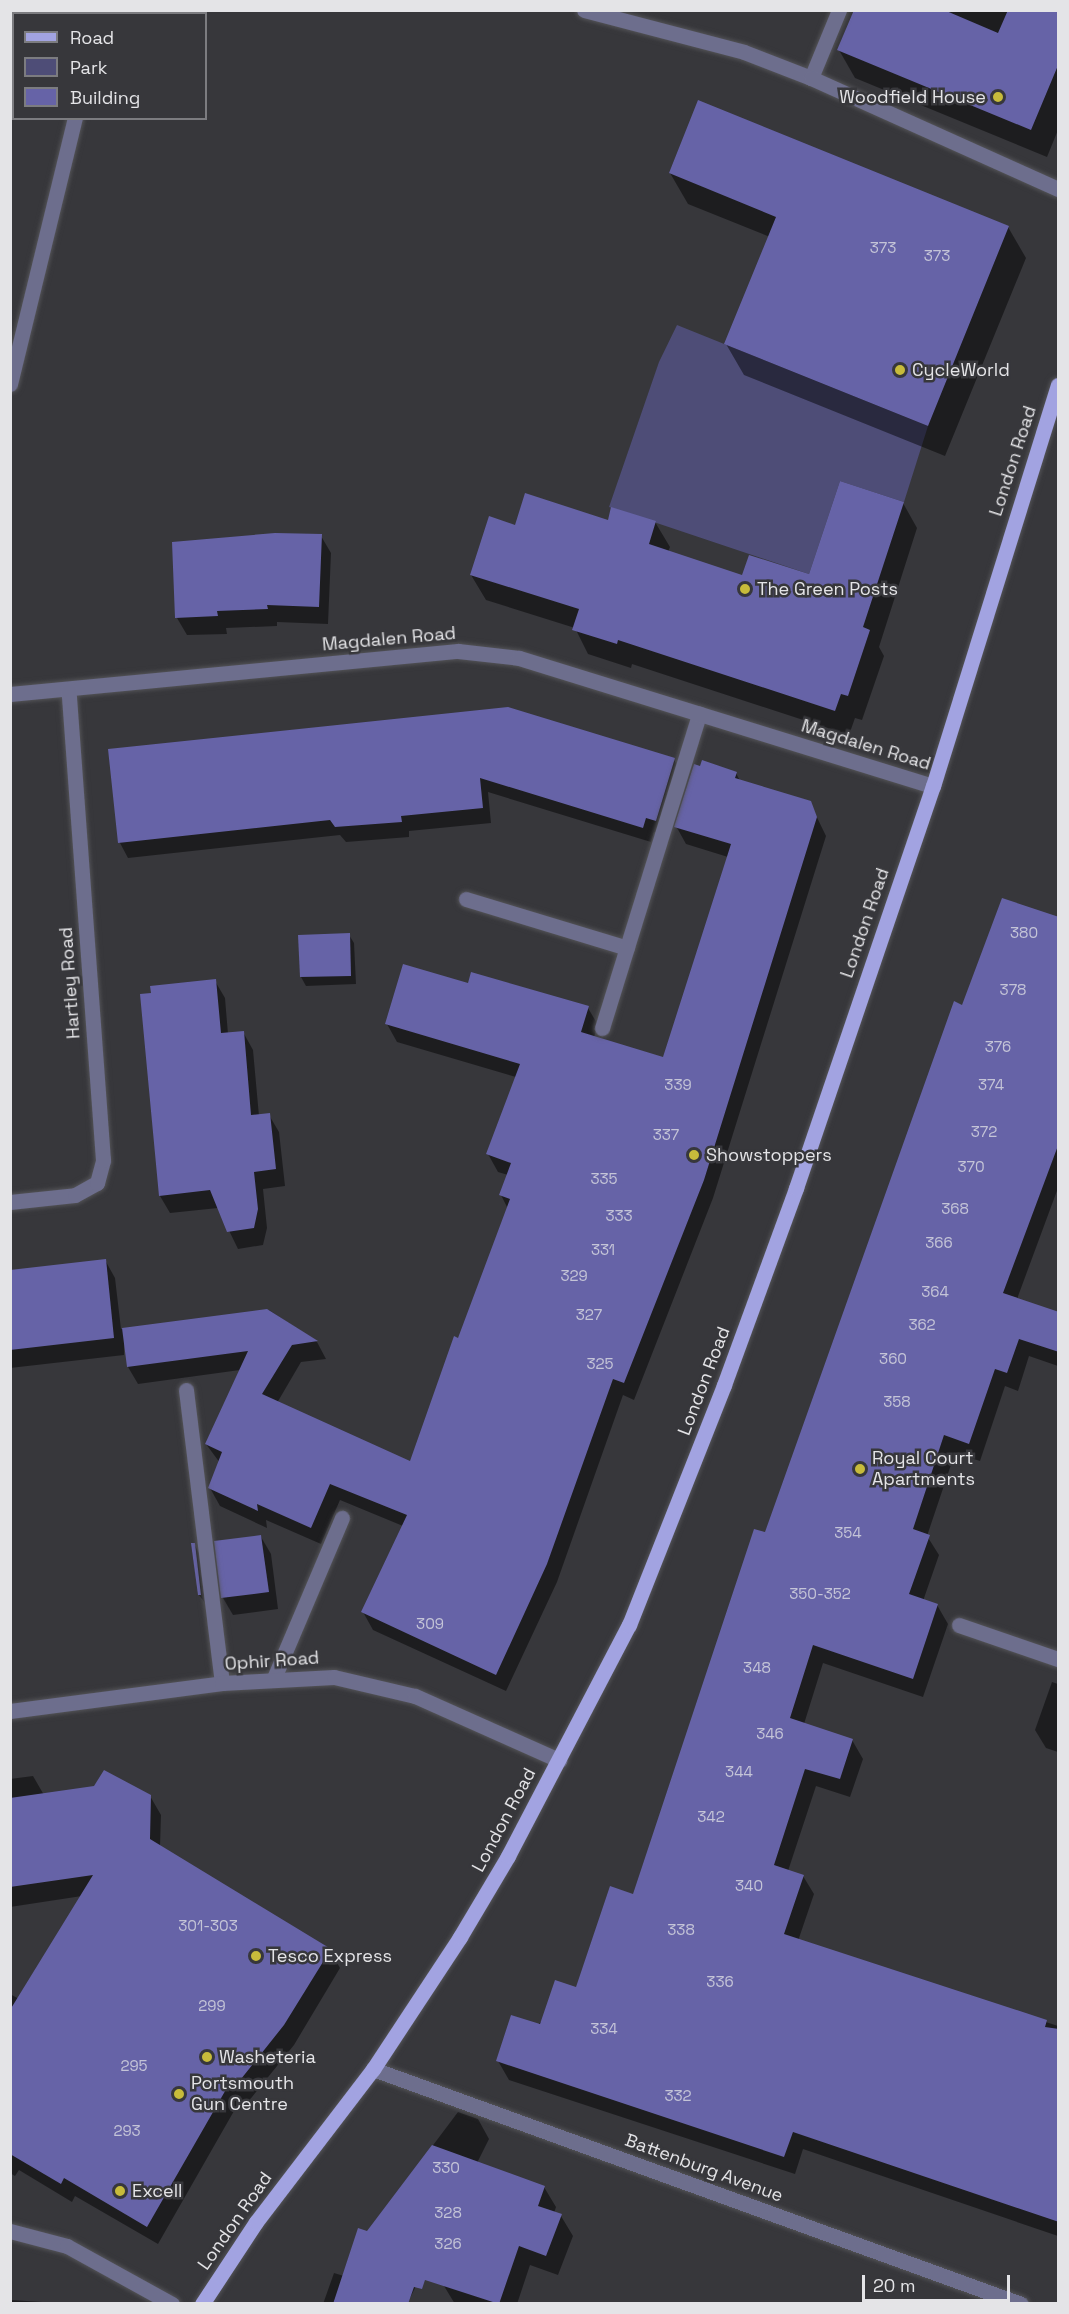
<!DOCTYPE html>
<html>
<head>
<meta charset="utf-8">
<style>
	body { margin:0 }
	#map { position:relative; width:1069px; height:2314px; overflow:hidden; background:#37373b; font-family:"Space Grotesk",sans-serif }
	div>[style] { position:absolute }
	.green>* { inset:0; background:#4e4d77 }
	.shadow>* { inset:0; background:#0007 }
	.building>* { inset:0; background:#6663a7 }
	.roads { filter:drop-shadow(0 0 2px #535357) drop-shadow(0 0 2px #535357) }
	.service>* { height:15px; margin:-7.5px; padding:0 7.5px; transform-origin:7.5px; border-radius:7.5px; background:#6d6e8d }
	.minor>* { height:15px; margin:-7.5px; padding:0 7.5px; transform-origin:7.5px; border-radius:7.5px; background:#6d6e8d }
	.primary>* { height:15px; margin:-7.5px; padding:0 7.5px; transform-origin:7.5px; border-radius:7.5px; background:#a2a3e1 }
	.dots>* { width:16px; height:16px; translate:-50% -50%; box-sizing:border-box; border:3px solid #37373b; border-radius:50% }
	span { translate:-50% -50%; white-space:nowrap; text-align:center; line-height:1.15; -webkit-text-stroke:5px #37373b; paint-order:stroke }
	.number-label { font-size:15px; color:#c4c4d7 }
	.number-label span { -webkit-text-stroke-width:0 }
	.poi-label { font-size:18px; color:#e4e4e7 }
	.right { translate:-100% -50%; text-align:right }
	.left { translate:0 -50%; text-align:left }
	.street-label { font-size:18px; color:#e4e4e7 }
	.frame { position:absolute; inset:0; border:12px solid #e4e4e7; pointer-events:none }
	.legend { position:absolute; left:12px; top:12px; width:195px; height:108px; box-sizing:border-box; background:#37373b; border:2px solid #7c7c80; margin:0; padding:8px 10px; list-style:none; font-size:18px; color:#e4e4e7 }
	.legend li { display:flex; align-items:center; gap:12px; height:30px }
	.legend b { width:30px; border:2px solid #7c7c80 }
	.scale { position:absolute; left:862px; top:2275px; width:148px; height:27px; box-sizing:border-box; border:3px solid #e4e4e7; border-top:0; padding-left:8px; font-size:18px; line-height:21px; white-space:nowrap; color:#e4e4e7; -webkit-text-stroke:4px #37373b; paint-order:stroke }
</style>
</head>
<body>
<div id="map">
	<div class="green">
		<div style="clip-path:polygon(677px 325px,928px 426px,904px 502px,840px 481px,809px 574px,609px 507px,659px 362px)"></div>
	</div>
	<div class="shadow">
		<div style="clip-path:polygon(10px 10px,74px 10px,14px 14px,14px 38px)"></div>
		<div style="clip-path:polygon(855px 10px,1058px 10px,1058px 130px,1047px 157px,855px 78px,839px 50px)"></div>
		<div style="clip-path:polygon(670px 173px,1008px 227px,1026px 258px,945px 456px,744px 375px,726px 344px,770px 237px,688px 204px)"></div>
		<div style="clip-path:polygon(903px 503px,917px 528px,879px 647px,884px 656px,862px 720px,855px 718px,849px 735px,632px 664px,631px 668px,588px 654px,575px 628px,486px 600px,471px 575px,516px 527px,609px 522px,655px 522px,670px 547px,668px 552px,743px 577px,810px 576px)"></div>
		<div style="clip-path:polygon(321px 536px,331px 553px,328px 624px,277px 622px,277px 626px,226px 628px,227px 634px,187px 635px,177px 618px)"></div>
		<div style="clip-path:polygon(109px 750px,674px 760px,683px 775px,664px 835px,654px 832px,651px 842px,488px 792px,491px 823px,409px 831px,409px 837px,346px 842px,340px 835px,128px 858px,120px 843px)"></div>
		<div style="clip-path:polygon(736px 773px,740px 781px,810px 803px,826px 836px,713px 1198px,634px 1400px,623px 1395px,557px 1582px,506px 1691px,373px 1630px,363px 1612px,403px 1526px,340px 1500px,321px 1544px,266px 1520px,267px 1528px,220px 1506px,210px 1488px,220px 1463px,206px 1444px,240px 1370px,138px 1384px,128px 1367px,124px 1333px,124px 1355px,10px 1368px,10px 1271px,105px 1260px,115px 1278px,121px 1329px,269px 1310px,317px 1342px,326px 1359px,301px 1362px,277px 1403px,411px 1463px,508px 1209px,501px 1195px,508px 1175px,498px 1172px,488px 1154px,516px 1077px,397px 1042px,387px 1024px,469px 985px,588px 1008px,598px 1025px,594px 1037px,664px 1059px,728px 857px,686px 844px,676px 826px)"></div>
		<div style="clip-path:polygon(1058px 919px,1058px 1188px,1017px 1299px,1058px 1313px,1058px 1366px,1029px 1356px,1018px 1391px,1005px 1386px,980px 1461px,955px 1453px,927px 1536px,939px 1555px,923px 1601px,937px 1605px,948px 1624px,923px 1697px,823px 1663px,804px 1724px,852px 1740px,863px 1759px,850px 1797px,816px 1786px,788px 1871px,803px 1876px,814px 1894px,798px 1941px,1058px 2026px,1058px 2236px,803px 2149px,795px 2174px,509px 2080px,498px 2061px,577px 1989px,634px 1896px,963px 1006px)"></div>
		<div style="clip-path:polygon(349px 935px,354px 943px,356px 984px,306px 986px,301px 977px,300px 936px)"></div>
		<div style="clip-path:polygon(215px 981px,225px 998px,228px 1034px,243px 1032px,253px 1050px,259px 1116px,269px 1115px,279px 1132px,285px 1186px,263px 1189px,267px 1228px,263px 1245px,238px 1249px,218px 1208px,170px 1213px,160px 1196px)"></div>
		<div style="clip-path:polygon(261px 1537px,271px 1554px,278px 1609px,233px 1615px,223px 1598px,216px 1542px)"></div>
		<div style="clip-path:polygon(194px 1544px,199px 1553px,205px 1603px,199px 1595px)"></div>
		<div style="clip-path:polygon(1052px 1682px,1058px 1684px,1058px 1752px,1046px 1748px,1035px 1730px)"></div>
		<div style="clip-path:polygon(33px 1776px,44px 1795px,150px 1796px,161px 1815px,160px 1847px,330px 1950px,340px 1968px,294px 2045px,244px 2107px,238px 2104px,158px 2244px,75px 2196px,72px 2202px,19px 2170px,15px 2176px,10px 2173px,10px 1994px,19px 1999px,82px 1896px,10px 1907px,10px 1779px)"></div>
		<div style="clip-path:polygon(458px 2112px,478px 2119px,489px 2139px,477px 2163px,544px 2187px,556px 2207px,554px 2213px,561px 2216px,573px 2236px,558px 2275px,530px 2265px,517px 2304px,455px 2304px,444px 2286px,452px 2214px,407px 2304px,323px 2304px,334px 2273px,344px 2276px,367px 2233px)"></div>
		<div style="clip-path:polygon(10px 2300px,59px 2303px,59px 2304px,10px 2304px)"></div>
	</div>
	<div class="building">
		<div style="clip-path:polygon(854px 10px,944px 10px,998px 33px,1008px 10px,1059px 10px,1059px 63px,1031px 130px,837px 50px)"></div>
		<div style="clip-path:polygon(698px 100px,1009px 226px,928px 426px,724px 344px,776px 217px,669px 173px)"></div>
		<div style="clip-path:polygon(840px 481px,904px 502px,863px 627px,870px 630px,848px 696px,841px 694px,835px 711px,618px 640px,617px 644px,572px 630px,579px 609px,470px 575px,489px 516px,515px 525px,525px 493px,608px 520px,611px 507px,656px 521px,649px 544px,742px 575px,749px 555px,809px 574px)"></div>
		<div style="clip-path:polygon(275px 533px,322px 534px,319px 607px,267px 605px,268px 609px,217px 611px,218px 616px,175px 618px,172px 542px)"></div>
		<div style="clip-path:polygon(508px 707px,675px 758px,656px 821px,646px 818px,643px 828px,480px 778px,483px 808px,401px 816px,402px 822px,335px 827px,330px 820px,118px 843px,108px 749px)"></div>
		<div style="clip-path:polygon(702px 760px,737px 772px,735px 778px,811px 801px,817px 817px,704px 1180px,624px 1383px,613px 1379px,547px 1564px,496px 1675px,361px 1612px,407px 1515px,330px 1484px,311px 1528px,257px 1504px,258px 1511px,208px 1488px,222px 1452px,205px 1444px,248px 1351px,127px 1367px,122px 1328px,267px 1309px,318px 1341px,292px 1345px,262px 1394px,410px 1461px,454px 1336px,458px 1338px,510px 1199px,499px 1195px,511px 1163px,486px 1154px,520px 1064px,385px 1024px,403px 964px,468px 983px,471px 972px,589px 1006px,581px 1032px,663px 1057px,731px 844px,674px 827px,694px 764px,700px 766px)"></div>
		<div style="clip-path:polygon(1002px 898px,1059px 917px,1059px 1143px,1003px 1293px,1059px 1312px,1059px 1352px,1019px 1339px,1007px 1373px,995px 1369px,969px 1444px,944px 1435px,913px 1529px,930px 1535px,909px 1594px,938px 1604px,913px 1679px,813px 1645px,790px 1718px,853px 1739px,840px 1779px,805px 1769px,774px 1865px,804px 1875px,784px 1934px,1047px 2020px,1045px 2027px,1059px 2029px,1059px 2222px,793px 2132px,784px 2157px,496px 2061px,511px 2015px,540px 2024px,555px 1980px,576px 1987px,610px 1886px,633px 1894px,754px 1529px,765px 1532px,954px 1001px,962px 1005px)"></div>
		<div style="clip-path:polygon(350px 933px,351px 976px,300px 977px,298px 935px)"></div>
		<div style="clip-path:polygon(216px 979px,221px 1033px,244px 1031px,251px 1115px,270px 1113px,276px 1169px,254px 1172px,258px 1209px,254px 1228px,227px 1232px,210px 1190px,159px 1196px,140px 994px,151px 993px,150px 986px)"></div>
		<div style="clip-path:polygon(106px 1259px,114px 1338px,10px 1350px,10px 1270px)"></div>
		<div style="clip-path:polygon(261px 1535px,269px 1592px,221px 1598px,214px 1541px)"></div>
		<div style="clip-path:polygon(191px 1543px,195px 1543px,201px 1595px,198px 1595px)"></div>
		<div style="clip-path:polygon(104px 1770px,151px 1795px,150px 1839px,331px 1949px,284px 2025px,233px 2089px,228px 2086px,147px 2227px,64px 2178px,61px 2184px,10px 2154px,10px 2010px,93px 1875px,10px 1887px,10px 1798px,94px 1786px)"></div>
		<div style="clip-path:polygon(432px 2145px,545px 2186px,538px 2206px,562px 2214px,546px 2256px,519px 2246px,499px 2304px,425px 2280px,422px 2289px,414px 2287px,408px 2304px,333px 2304px,358px 2228px,367px 2231px)"></div>
	</div>
	<div class="roads">
		<div class="service">
			<div style="left:811px;top:78px;width:74px;rotate:-67.6deg"></div>
			<div style="left:466px;top:899px;width:168px;rotate:16.9deg"></div>
			<div style="left:602px;top:1028px;width:329px;rotate:-72.8deg"></div>
			<div style="left:186px;top:1390px;width:295px;rotate:83deg"></div>
			<div style="left:959px;top:1625px;width:105px;rotate:19deg"></div>
			<div style="left:274px;top:1678px;width:174px;rotate:-67deg"></div>
		</div>
		<div class="minor">
			<div style="left:584px;top:10px;width:165px;rotate:14.7deg"></div>
			<div style="left:744px;top:52px;width:72px;rotate:21.2deg"></div>
			<div style="left:811px;top:78px;width:271px;rotate:24.2deg"></div>
			<div style="left:101px;top:14px;width:4px;rotate:-90deg"></div>
			<div style="left:10px;top:384px;width:274px;rotate:-76.3deg"></div>
			<div style="left:10px;top:694px;width:450px;rotate:-5.5deg"></div>
			<div style="left:458px;top:651px;width:61px;rotate:6.5deg"></div>
			<div style="left:519px;top:658px;width:433px;rotate:17.2deg"></div>
			<div style="left:10px;top:1202px;width:65px;rotate:-6.1deg"></div>
			<div style="left:75px;top:1195px;width:25px;rotate:-29deg"></div>
			<div style="left:97px;top:1183px;width:24px;rotate:-75deg"></div>
			<div style="left:103px;top:1160px;width:472px;rotate:-94.2deg"></div>
			<div style="left:10px;top:1711px;width:214px;rotate:-7.5deg"></div>
			<div style="left:222px;top:1683px;width:112px;rotate:-3.1deg"></div>
			<div style="left:334px;top:1677px;width:83px;rotate:13.2deg"></div>
			<div style="left:415px;top:1696px;width:158px;rotate:24deg"></div>
			<div style="left:373px;top:2069px;width:689px;rotate:19.93deg"></div>
			<div style="left:10px;top:2231px;width:59px;rotate:14.7deg"></div>
			<div style="left:67px;top:2246px;width:120px;rotate:28.9deg"></div>
		</div>
		<div class="primary">
			<div style="left:202px;top:2304px;width:98px;rotate:-56.6deg"></div>
			<div style="left:256px;top:2222px;width:193px;rotate:-52.6deg"></div>
			<div style="left:373px;top:2069px;width:158px;rotate:-56.6deg"></div>
			<div style="left:460px;top:1937px;width:94px;rotate:-59.3deg"></div>
			<div style="left:508px;top:1856px;width:261px;rotate:-62.4deg"></div>
			<div style="left:629px;top:1625px;width:258px;rotate:-68.4deg"></div>
			<div style="left:724px;top:1385px;width:210px;rotate:-69.9deg"></div>
			<div style="left:796px;top:1188px;width:425px;rotate:-71.2deg"></div>
			<div style="left:933px;top:786px;width:420px;rotate:-72.7deg"></div>
		</div>
	</div>
	<div class="dots">
		<div style="left:998px;top:97px;background:#c7bb3b"></div>
		<div style="left:900px;top:370px;background:#c7bb3b"></div>
		<div style="left:745px;top:589px;background:#c7bb3b"></div>
		<div style="left:694px;top:1155px;background:#c7bb3b"></div>
		<div style="left:860px;top:1469px;background:#c7bb3b"></div>
		<div style="left:256px;top:1956px;background:#c7bb3b"></div>
		<div style="left:207px;top:2057px;background:#c7bb3b"></div>
		<div style="left:179px;top:2094px;background:#c7bb3b"></div>
		<div style="left:120px;top:2191px;background:#c7bb3b"></div>
	</div>
	<div class="number-label">
		<span style="left:883px;top:248px">373</span>
		<span style="left:937px;top:256px">373</span>
		<span style="left:1024px;top:933px">380</span>
		<span style="left:1013px;top:990px">378</span>
		<span style="left:998px;top:1047px">376</span>
		<span style="left:678px;top:1085px">339</span>
		<span style="left:991px;top:1085px">374</span>
		<span style="left:984px;top:1132px">372</span>
		<span style="left:666px;top:1135px">337</span>
		<span style="left:971px;top:1167px">370</span>
		<span style="left:604px;top:1179px">335</span>
		<span style="left:955px;top:1209px">368</span>
		<span style="left:619px;top:1216px">333</span>
		<span style="left:939px;top:1243px">366</span>
		<span style="left:603px;top:1250px">331</span>
		<span style="left:574px;top:1276px">329</span>
		<span style="left:935px;top:1292px">364</span>
		<span style="left:589px;top:1315px">327</span>
		<span style="left:922px;top:1325px">362</span>
		<span style="left:893px;top:1359px">360</span>
		<span style="left:600px;top:1364px">325</span>
		<span style="left:897px;top:1402px">358</span>
		<span style="left:848px;top:1533px">354</span>
		<span style="left:820px;top:1594px">350-352</span>
		<span style="left:430px;top:1624px">309</span>
		<span style="left:757px;top:1668px">348</span>
		<span style="left:770px;top:1734px">346</span>
		<span style="left:739px;top:1772px">344</span>
		<span style="left:711px;top:1817px">342</span>
		<span style="left:749px;top:1886px">340</span>
		<span style="left:208px;top:1926px">301-303</span>
		<span style="left:681px;top:1930px">338</span>
		<span style="left:720px;top:1982px">336</span>
		<span style="left:212px;top:2006px">299</span>
		<span style="left:604px;top:2029px">334</span>
		<span style="left:134px;top:2066px">295</span>
		<span style="left:678px;top:2096px">332</span>
		<span style="left:127px;top:2131px">293</span>
		<span style="left:446px;top:2168px">330</span>
		<span style="left:448px;top:2213px">328</span>
		<span style="left:448px;top:2244px">326</span>
	</div>
	<div class="poi-label">
		<span class="right" style="left:986px;top:97px">Woodfield House</span>
		<span class="left" style="left:912px;top:370px">CycleWorld</span>
		<span class="left" style="left:757px;top:589px">The Green Posts</span>
		<span class="left" style="left:706px;top:1155px">Showstoppers</span>
		<span class="left" style="left:872px;top:1469px">Royal Court<br>Apartments</span>
		<span class="left" style="left:268px;top:1956px">Tesco Express</span>
		<span class="left" style="left:219px;top:2057px">Washeteria</span>
		<span class="left" style="left:191px;top:2094px">Portsmouth<br>Gun Centre</span>
		<span class="left" style="left:132px;top:2191px">Excell</span>
	</div>
	<div class="street-label">
		<span style="left:1013px;top:461px;rotate:-72deg">London Road</span>
		<span style="left:389px;top:639px;rotate:-5deg">Magdalen Road</span>
		<span style="left:866px;top:745px;rotate:17deg">Magdalen Road</span>
		<span style="left:865px;top:923px;rotate:-71deg">London Road</span>
		<span style="left:70px;top:983px;rotate:-94deg">Hartley Road</span>
		<span style="left:704px;top:1381px;rotate:-69deg">London Road</span>
		<span style="left:272px;top:1661px;rotate:-4deg">Ophir Road</span>
		<span style="left:504px;top:1820px;rotate:-62deg">London Road</span>
		<span style="left:704px;top:2168px;rotate:20deg">Battenburg Avenue</span>
		<span style="left:235px;top:2221px;rotate:-55deg">London Road</span>
	</div>
	<div class="frame"></div>
	<ul class="legend">
	<li><b style="height:8px;background:#a2a3e1"></b>Road</li>
	<li><b style="height:16px;background:#4e4d77"></b>Park</li>
	<li><b style="height:16px;background:#6663a7"></b>Building</li>
	</ul>
	<div class="scale">20 m</div>
</div>
</body>
</html>
